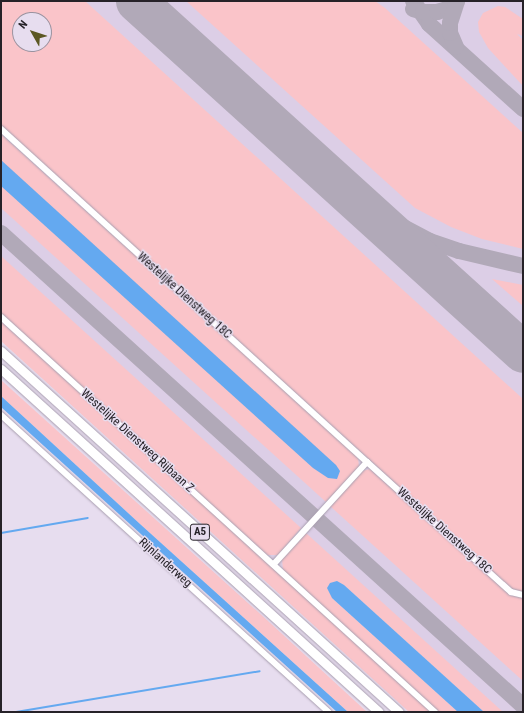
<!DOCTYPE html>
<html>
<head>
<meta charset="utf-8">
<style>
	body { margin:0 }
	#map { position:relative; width:524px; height:713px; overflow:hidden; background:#e7ddef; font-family:"Roboto Condensed",sans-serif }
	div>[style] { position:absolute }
	.built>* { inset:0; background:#dccee6 }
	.green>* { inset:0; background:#fac4c9 }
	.water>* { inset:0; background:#64a9f0 }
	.stream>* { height:2px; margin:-1px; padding:0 1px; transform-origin:1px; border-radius:1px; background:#64a9f0 }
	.taxiway>* { height:16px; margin:-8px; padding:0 8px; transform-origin:8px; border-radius:8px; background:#b1a9b8 }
	.runway>* { height:41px; margin:-20.5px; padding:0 20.5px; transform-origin:20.5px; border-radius:20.5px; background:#b1a9b8 }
	.roads { filter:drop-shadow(0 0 1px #a89eaf) drop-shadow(0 0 1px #a89eaf) }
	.minor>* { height:6px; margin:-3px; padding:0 3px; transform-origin:3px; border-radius:3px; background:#fff }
	.highway>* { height:9px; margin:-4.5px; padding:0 4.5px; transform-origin:4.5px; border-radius:4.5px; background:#fff }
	span { translate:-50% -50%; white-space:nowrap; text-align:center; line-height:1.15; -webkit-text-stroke:3px #e7ddef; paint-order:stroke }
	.shield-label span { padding:1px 3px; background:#e7ddef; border:1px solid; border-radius:3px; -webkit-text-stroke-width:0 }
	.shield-label { font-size:11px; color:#262228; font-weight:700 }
	.street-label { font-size:12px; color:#262228 }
	.frame { position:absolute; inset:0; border:2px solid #262228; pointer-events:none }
	.north { position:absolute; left:12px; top:12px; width:40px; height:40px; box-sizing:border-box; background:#e7ddef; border:1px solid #9a929f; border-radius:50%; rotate:309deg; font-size:11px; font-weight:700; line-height:16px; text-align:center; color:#262228 }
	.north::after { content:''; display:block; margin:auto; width:14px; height:18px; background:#5c5723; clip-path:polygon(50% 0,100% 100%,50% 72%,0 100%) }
</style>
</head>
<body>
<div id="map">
	<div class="built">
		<div style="clip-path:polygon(evenodd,1px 1px,523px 1px,523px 712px,430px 712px,1px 323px,1px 1px,20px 20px,44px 20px,44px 44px,20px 44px,20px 20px)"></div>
	</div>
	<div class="green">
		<div style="clip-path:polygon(evenodd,1px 1px,85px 1px,523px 399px,523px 592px,512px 589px,1px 126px,1px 1px,20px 20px,44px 20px,44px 44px,20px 44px,20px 20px)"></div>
		<div style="clip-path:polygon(186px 1px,375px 1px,385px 8px,523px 133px,523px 249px,482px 239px,451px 227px,415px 208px)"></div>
		<div style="clip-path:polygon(498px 6px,505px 7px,523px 19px,523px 36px,517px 34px,523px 40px,523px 86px,488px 48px,479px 32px,478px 22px,483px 13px)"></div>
		<div style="clip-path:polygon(1px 134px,358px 457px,359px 467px,326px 502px,1px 208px)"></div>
		<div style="clip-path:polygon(1px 256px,301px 528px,278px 555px,267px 555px,1px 314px)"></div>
		<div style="clip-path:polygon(492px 279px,523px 285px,523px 306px)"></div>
		<div style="clip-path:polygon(1px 321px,432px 712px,409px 712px,1px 341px)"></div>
		<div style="clip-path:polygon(1px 380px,268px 621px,367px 712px,348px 712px,140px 524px,1px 396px)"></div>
		<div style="clip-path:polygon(370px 469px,510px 595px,523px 598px,523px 681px,330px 506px,362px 471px)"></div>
		<div style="clip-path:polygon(306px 533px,503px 712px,484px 712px,344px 585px,335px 581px,332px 598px,458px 712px,439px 712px,283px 570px,282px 559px)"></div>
	</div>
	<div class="water">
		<div style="clip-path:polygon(1px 160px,336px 465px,340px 471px,337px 479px,328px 478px,313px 468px,1px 186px)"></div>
		<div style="clip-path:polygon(1px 396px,140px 524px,348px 712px,337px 712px,1px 407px)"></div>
		<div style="clip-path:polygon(337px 581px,344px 585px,484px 712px,458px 712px,332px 598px,327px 588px,330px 583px)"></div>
	</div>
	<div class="stream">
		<div style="left:1px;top:533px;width:88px;rotate:-9.8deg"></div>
		<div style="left:16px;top:712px;width:247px;rotate:-9.5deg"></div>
	</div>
	<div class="taxiway">
		<div style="left:413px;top:1px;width:28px;rotate:55deg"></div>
		<div style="left:429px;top:24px;width:127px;rotate:42.1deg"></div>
		<div style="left:413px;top:9px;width:10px;rotate:17deg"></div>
		<div style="left:423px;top:12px;width:14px"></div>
		<div style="left:437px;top:12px;width:10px;rotate:-17deg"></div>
		<div style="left:447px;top:9px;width:13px;rotate:-39deg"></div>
		<div style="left:456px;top:47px;width:15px;rotate:-113deg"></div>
		<div style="left:450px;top:33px;width:10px;rotate:-90deg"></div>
		<div style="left:450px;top:23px;width:23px;rotate:-72deg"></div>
		<div style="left:345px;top:191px;width:39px;rotate:35deg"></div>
		<div style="left:377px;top:213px;width:60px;rotate:27.8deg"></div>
		<div style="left:430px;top:241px;width:31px;rotate:19deg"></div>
		<div style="left:459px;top:251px;width:66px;rotate:13.2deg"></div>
		<div style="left:1px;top:233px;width:704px;rotate:42.18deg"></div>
	</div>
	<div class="runway">
		<div style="left:136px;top:1px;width:522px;rotate:42.21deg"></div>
	</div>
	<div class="roads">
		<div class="minor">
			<div style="left:1px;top:129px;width:495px;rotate:42.3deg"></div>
			<div style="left:367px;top:462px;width:139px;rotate:132.4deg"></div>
			<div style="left:1px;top:317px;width:587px;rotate:42.31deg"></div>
			<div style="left:1px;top:415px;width:442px;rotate:42.2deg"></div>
			<div style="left:367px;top:462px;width:194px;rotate:42.1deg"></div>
			<div style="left:511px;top:592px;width:12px;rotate:14deg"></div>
		</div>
		<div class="highway">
			<div style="left:1px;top:351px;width:537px;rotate:42.21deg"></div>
			<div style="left:1px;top:369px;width:510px;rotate:42.22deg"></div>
		</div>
	</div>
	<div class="shield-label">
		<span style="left:200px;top:532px">A5</span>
	</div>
	<div class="street-label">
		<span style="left:184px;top:296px;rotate:42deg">Westelijke Dienstweg 18C</span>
		<span style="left:137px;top:441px;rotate:42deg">Westelijke Dienstweg Rijbaan Z</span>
		<span style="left:444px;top:531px;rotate:42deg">Westelijke Dienstweg 18C</span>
		<span style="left:165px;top:563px;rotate:42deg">Rijnlanderweg</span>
	</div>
	<div class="frame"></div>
	<div class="north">N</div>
</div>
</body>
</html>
